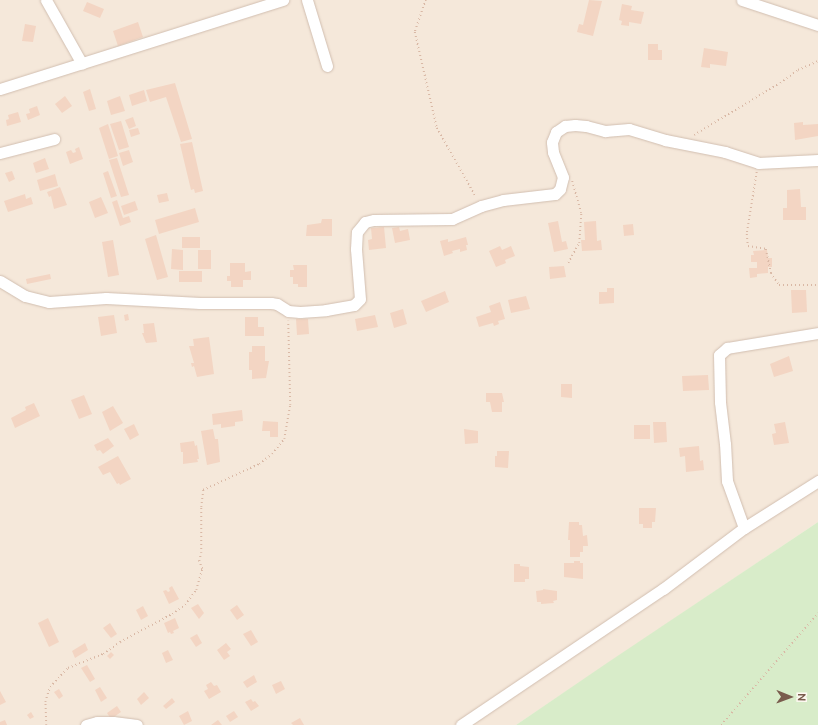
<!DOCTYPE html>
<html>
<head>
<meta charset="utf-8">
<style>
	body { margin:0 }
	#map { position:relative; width:818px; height:725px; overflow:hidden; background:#fdf6ec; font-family:Ubuntu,sans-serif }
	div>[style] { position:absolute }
	.residential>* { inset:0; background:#f5e8da }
	.green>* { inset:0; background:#d8ecc9 }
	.building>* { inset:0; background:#f3d5c3 }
	.path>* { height:1.5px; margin-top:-0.75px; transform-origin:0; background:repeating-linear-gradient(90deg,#d9b8a5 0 1px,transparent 0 4px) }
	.roads { filter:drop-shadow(0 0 1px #d1beb0) drop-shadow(0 0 1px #d1beb0) }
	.minor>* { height:11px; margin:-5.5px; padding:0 5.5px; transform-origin:5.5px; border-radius:5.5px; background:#fff }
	span { translate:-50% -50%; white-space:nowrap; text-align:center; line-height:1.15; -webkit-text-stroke:4px #fffaf3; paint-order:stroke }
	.north { position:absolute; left:770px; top:677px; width:40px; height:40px; -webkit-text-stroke:3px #fffaf3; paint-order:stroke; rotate:91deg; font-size:11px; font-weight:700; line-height:16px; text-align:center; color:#7a5c4d }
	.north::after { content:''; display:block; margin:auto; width:14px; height:18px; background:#7a5c4d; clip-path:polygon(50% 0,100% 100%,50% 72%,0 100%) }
</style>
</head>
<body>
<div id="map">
	<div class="residential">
		<div style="clip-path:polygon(0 0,818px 0,818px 522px,516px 725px,0 725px)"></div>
	</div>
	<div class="green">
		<div style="clip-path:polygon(818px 522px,818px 725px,516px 725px,607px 663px)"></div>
	</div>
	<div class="building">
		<div style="clip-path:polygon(589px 0,602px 1px,593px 36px,577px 32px,579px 24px,583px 25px)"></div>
		<div style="clip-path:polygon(87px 2px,104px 9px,100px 18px,83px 11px)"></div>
		<div style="clip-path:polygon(622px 4px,632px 6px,631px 10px,644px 12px,641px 24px,629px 22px,629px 26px,621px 25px,622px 21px,619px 20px)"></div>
		<div style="clip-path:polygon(138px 22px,143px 37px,118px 46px,113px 31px)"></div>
		<div style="clip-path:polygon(25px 24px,36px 26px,33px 42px,22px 41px)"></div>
		<div style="clip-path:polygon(648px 44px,658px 44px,658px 50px,662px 50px,662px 60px,648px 60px)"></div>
		<div style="clip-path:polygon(704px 48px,728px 52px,726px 66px,710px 64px,710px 68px,701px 67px)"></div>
		<div style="clip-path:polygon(175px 83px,192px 139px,181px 142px,166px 97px,150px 102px,146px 90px)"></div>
		<div style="clip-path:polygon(90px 89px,96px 109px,89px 111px,83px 92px)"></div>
		<div style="clip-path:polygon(144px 90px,147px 101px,132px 106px,129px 95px)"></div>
		<div style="clip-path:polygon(65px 96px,72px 106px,62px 113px,55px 104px)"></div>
		<div style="clip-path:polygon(120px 96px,125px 111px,111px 115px,107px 101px)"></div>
		<div style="clip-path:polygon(37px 106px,40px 115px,28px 120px,26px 114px,30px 113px,29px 109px)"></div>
		<div style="clip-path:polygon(18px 112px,21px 122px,7px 126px,6px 120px,9px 119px,8px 115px)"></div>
		<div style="clip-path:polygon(133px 117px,136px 126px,129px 129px,125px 120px)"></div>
		<div style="clip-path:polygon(121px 121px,129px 147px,119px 150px,110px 124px)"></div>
		<div style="clip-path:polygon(803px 122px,803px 125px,818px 124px,818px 136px,795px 140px,794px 123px)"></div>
		<div style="clip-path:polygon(108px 124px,118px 156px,109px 159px,99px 128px)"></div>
		<div style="clip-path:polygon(138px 128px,140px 134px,131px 137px,129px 130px)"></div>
		<div style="clip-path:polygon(192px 142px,203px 191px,195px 193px,194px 189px,191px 190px,180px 144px)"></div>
		<div style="clip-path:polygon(79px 147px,83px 159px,70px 164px,66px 152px,71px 150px,73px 153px,76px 152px,75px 149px)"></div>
		<div style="clip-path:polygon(129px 150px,133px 162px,123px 166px,119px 153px)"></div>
		<div style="clip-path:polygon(45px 158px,49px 169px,36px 173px,33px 163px)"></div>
		<div style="clip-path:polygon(117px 158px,129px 195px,121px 197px,109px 160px)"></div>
		<div style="clip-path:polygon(12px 171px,15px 179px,9px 182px,5px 173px)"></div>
		<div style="clip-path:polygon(108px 171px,117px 196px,111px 198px,103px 173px)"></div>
		<div style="clip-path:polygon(55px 174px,58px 186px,40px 191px,37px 180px)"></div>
		<div style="clip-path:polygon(60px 187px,67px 205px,54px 209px,51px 196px,49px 197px,47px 192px)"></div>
		<div style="clip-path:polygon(800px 189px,801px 207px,806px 207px,806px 220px,783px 220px,783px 208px,787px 208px,787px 190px)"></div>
		<div style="clip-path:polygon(167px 193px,169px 201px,159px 203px,157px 195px)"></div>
		<div style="clip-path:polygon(25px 194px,26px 199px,31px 197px,33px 204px,8px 212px,4px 201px)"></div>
		<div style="clip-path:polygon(101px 197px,108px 213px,95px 218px,89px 202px)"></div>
		<div style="clip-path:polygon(117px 200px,123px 218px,129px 216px,131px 222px,120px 226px,112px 202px)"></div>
		<div style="clip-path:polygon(135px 201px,138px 210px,124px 215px,121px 206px)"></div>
		<div style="clip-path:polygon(195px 208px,199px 222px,159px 234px,155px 220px)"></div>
		<div style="clip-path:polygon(322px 219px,332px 219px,332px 236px,306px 236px,307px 225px,321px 223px)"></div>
		<div style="clip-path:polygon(558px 221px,562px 242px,566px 241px,568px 249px,554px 252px,548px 223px)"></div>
		<div style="clip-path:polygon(596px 221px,597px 241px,601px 240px,602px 250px,582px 251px,581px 240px,585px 240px,584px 222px)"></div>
		<div style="clip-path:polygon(633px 224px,634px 235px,624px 236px,623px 225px)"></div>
		<div style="clip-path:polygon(384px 227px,386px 248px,369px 250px,368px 240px,372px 239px,371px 228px)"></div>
		<div style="clip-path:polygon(399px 227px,400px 231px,408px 229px,410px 240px,395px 243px,392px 228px)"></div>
		<div style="clip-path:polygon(156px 235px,168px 277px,157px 280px,145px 239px)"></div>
		<div style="clip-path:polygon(182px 237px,200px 237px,200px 248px,182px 248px)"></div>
		<div style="clip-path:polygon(466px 237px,468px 245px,466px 245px,467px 250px,460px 252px,460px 249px,452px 251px,453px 253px,444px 256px,440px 241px,448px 239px,448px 242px)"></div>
		<div style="clip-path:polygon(113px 240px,119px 275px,108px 277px,102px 242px)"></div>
		<div style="clip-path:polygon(500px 246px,502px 250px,511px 246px,515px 256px,505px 260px,506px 263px,496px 267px,489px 251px)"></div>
		<div style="clip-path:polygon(172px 249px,183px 250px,183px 270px,171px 269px)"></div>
		<div style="clip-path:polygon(198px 250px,211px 250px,211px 269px,198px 269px)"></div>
		<div style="clip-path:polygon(767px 250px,768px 258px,772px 258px,772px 267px,768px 267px,768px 273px,757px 274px,757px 277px,750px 278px,749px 268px,757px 268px,757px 262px,751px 262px,751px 255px,754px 255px,753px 251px)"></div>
		<div style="clip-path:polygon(230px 263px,245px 263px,245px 272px,251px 271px,251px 280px,243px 280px,243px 287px,231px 287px,231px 281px,227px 281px,227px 276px,230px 276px)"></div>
		<div style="clip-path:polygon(293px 265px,307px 265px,307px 287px,298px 287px,298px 284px,293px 284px,293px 277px,290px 277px,290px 270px,294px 270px)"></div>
		<div style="clip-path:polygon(564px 266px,566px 277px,550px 279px,549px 267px)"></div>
		<div style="clip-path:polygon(179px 271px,202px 271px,202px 282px,179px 282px)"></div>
		<div style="clip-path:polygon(50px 274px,51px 279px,27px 284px,26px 279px)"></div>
		<div style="clip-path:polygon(607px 288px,614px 288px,614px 303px,599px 304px,599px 292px,607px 292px)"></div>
		<div style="clip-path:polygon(791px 290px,806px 290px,807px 312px,792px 313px)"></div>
		<div style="clip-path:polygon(445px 291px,449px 302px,426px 312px,421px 301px)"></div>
		<div style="clip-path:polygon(526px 296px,530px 309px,511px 313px,508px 300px)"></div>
		<div style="clip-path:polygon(500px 302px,505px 319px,498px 321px,499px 324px,494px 326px,493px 323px,479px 327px,476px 317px,491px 312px,489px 306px)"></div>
		<div style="clip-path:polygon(403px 309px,407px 324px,394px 328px,390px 313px)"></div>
		<div style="clip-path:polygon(128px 314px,129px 320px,125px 321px,124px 315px)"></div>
		<div style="clip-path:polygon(114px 315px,117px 333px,101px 336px,98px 317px)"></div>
		<div style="clip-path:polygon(375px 315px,378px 327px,357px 331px,355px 319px)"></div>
		<div style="clip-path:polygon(245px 317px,258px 317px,258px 327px,264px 327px,264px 336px,245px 336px)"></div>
		<div style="clip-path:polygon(296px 319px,308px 319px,309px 334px,297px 335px)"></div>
		<div style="clip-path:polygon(154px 323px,157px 342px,146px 343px,142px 333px,144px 333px,143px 324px)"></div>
		<div style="clip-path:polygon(209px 337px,214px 374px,197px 377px,194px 366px,192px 367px,191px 363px,194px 363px,189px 346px,194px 346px,193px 339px)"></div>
		<div style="clip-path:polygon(252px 346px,265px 346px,265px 361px,269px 361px,266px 378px,252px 379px,252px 370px,249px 370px,249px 352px,252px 352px)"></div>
		<div style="clip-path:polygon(789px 356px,793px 371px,774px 377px,770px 364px)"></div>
		<div style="clip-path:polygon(708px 375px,709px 390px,683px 391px,682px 376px)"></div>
		<div style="clip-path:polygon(561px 384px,572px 384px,572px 398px,561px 397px)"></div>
		<div style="clip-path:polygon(486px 393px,502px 393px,504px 402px,502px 402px,502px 412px,492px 412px,490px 402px,486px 402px)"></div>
		<div style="clip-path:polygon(84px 395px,92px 414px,79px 419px,71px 400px)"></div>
		<div style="clip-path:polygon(34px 403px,40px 416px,15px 428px,11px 418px,26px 410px,25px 407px)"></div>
		<div style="clip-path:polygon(113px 406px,123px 423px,110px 431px,102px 412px)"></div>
		<div style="clip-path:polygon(242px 410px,243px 421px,235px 422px,235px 426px,221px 428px,221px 424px,213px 425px,212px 414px)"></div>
		<div style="clip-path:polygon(263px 421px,278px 422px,278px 437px,270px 437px,270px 431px,262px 431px)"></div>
		<div style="clip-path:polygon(653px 422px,666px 422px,667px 442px,654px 443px)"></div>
		<div style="clip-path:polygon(785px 422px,789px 443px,774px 445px,772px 434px,776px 433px,774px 424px)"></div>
		<div style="clip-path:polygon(134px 424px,139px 435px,130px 440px,124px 429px)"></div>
		<div style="clip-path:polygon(634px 425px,650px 425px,650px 439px,634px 439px)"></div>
		<div style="clip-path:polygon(213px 429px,215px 439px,218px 439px,220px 462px,207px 465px,201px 431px)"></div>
		<div style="clip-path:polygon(464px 429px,478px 431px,478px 443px,465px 444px)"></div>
		<div style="clip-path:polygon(108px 438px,114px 446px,103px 454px,100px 450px,97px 451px,94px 445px)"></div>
		<div style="clip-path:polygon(194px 441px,195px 446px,197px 445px,199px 459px,197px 459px,198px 462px,183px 464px,183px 452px,181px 452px,180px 443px)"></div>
		<div style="clip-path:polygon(699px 446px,700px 461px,703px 460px,704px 470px,686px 472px,685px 456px,680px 457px,679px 448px)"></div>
		<div style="clip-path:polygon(497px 451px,509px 451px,508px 468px,495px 467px,495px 456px,497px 456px)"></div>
		<div style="clip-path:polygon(118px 456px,131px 479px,120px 485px,119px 483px,117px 484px,110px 472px,103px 475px,98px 467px)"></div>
		<div style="clip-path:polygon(639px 508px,656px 508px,655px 522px,652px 522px,652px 528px,643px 528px,643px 524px,639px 524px)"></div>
		<div style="clip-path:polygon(569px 522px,579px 522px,579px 525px,582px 525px,583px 536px,587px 535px,588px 546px,583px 546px,583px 552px,580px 552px,580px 557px,570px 557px,570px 540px,568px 540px)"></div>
		<div style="clip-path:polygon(574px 561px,580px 561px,580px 563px,583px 563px,583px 579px,564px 577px,564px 563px,574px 563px)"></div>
		<div style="clip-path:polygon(514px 564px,520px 564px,520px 566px,529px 567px,529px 579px,525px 579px,525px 582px,514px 582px)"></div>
		<div style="clip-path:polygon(172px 586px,179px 599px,169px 604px,163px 591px,166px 590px,168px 592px,170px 591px,169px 588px)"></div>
		<div style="clip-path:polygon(543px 589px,557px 591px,557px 600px,553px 601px,554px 603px,541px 604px,541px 602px,537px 602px,536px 591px,543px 590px)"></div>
		<div style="clip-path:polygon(198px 604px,204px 613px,199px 619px,191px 608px)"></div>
		<div style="clip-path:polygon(237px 605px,244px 615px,237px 620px,230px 610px)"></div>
		<div style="clip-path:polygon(143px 606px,148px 616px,141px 620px,136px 610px)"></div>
		<div style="clip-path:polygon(48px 618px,59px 642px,49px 647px,38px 623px)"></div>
		<div style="clip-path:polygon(175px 618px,179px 628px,173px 631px,174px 633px,171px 634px,170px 632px,168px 633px,164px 623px)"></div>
		<div style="clip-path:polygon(110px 623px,117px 634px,111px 638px,103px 628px)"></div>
		<div style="clip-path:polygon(251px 630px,258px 642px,251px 646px,243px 634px)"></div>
		<div style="clip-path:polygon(197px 634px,202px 643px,196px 647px,190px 638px)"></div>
		<div style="clip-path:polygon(85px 643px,88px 650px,75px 658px,72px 651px)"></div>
		<div style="clip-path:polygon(226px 643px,231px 649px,227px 652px,230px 656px,224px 660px,217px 650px)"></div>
		<div style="clip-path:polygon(168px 650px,173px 660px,166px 663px,162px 653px)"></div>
		<div style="clip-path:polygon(111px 652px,114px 655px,110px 659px,107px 656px)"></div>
		<div style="clip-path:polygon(87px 665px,95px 679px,90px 682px,81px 668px)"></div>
		<div style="clip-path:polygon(254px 675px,257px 682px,247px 688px,243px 682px)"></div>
		<div style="clip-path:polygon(281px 681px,285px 689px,276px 694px,272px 685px)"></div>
		<div style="clip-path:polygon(211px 682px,214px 686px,217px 685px,221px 692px,209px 699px,204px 691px,208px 689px,206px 685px)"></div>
		<div style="clip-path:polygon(100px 687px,107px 698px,101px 702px,95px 690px)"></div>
		<div style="clip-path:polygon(59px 689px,63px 696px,59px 699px,54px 692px)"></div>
		<div style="clip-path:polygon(0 691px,6px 702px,0 705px)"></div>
		<div style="clip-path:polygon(144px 692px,149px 698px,141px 705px,137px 699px)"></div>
		<div style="clip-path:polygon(172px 698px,175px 702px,166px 709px,163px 706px)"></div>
		<div style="clip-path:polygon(251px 699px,253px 702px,255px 701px,259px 706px,251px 711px,245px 702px)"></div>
		<div style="clip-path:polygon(117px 706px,121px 712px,111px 719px,107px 713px)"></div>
		<div style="clip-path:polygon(188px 711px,192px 721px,184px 725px,179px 716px)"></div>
		<div style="clip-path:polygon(234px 711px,238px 717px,230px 722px,226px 716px)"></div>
		<div style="clip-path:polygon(31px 712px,34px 717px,30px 719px,27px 715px)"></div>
		<div style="clip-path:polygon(300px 718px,304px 725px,293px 725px,291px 723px)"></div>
		<div style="clip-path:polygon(5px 720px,7px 725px,0 725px,0 722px)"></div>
		<div style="clip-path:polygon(218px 720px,222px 725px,211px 725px)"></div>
	</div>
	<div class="path">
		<div style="left:426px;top:0;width:34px;rotate:109deg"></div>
		<div style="left:415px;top:32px;width:98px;rotate:77.1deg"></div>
		<div style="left:437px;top:128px;width:79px;rotate:60.5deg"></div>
		<div style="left:694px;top:135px;width:100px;rotate:-31.2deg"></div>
		<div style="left:780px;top:83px;width:22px;rotate:-36deg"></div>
		<div style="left:798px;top:70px;width:22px;rotate:-24deg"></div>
		<div style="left:757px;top:172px;width:63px;rotate:99.2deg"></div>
		<div style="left:747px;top:234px;width:12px;rotate:85deg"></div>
		<div style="left:748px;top:246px;width:18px;rotate:9deg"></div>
		<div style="left:766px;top:249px;width:25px;rotate:78deg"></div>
		<div style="left:771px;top:273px;width:14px;rotate:56deg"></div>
		<div style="left:779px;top:285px;width:39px"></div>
		<div style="left:568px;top:263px;width:23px;rotate:-61deg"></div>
		<div style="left:579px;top:243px;width:30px;rotate:-86deg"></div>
		<div style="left:581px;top:213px;width:33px;rotate:-106deg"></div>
		<div style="left:46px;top:725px;width:23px;rotate:-92deg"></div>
		<div style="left:45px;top:702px;width:16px;rotate:-72deg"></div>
		<div style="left:50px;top:687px;width:12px;rotate:-48deg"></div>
		<div style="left:58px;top:678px;width:14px;rotate:-45deg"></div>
		<div style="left:68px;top:668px;width:38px;rotate:-22deg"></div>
		<div style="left:103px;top:654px;width:21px;rotate:-35deg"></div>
		<div style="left:120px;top:642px;width:59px;rotate:-28.3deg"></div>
		<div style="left:172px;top:614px;width:16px;rotate:-35deg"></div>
		<div style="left:185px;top:605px;width:19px;rotate:-54deg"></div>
		<div style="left:196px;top:590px;width:22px;rotate:-74deg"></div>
		<div style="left:202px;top:569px;width:9px;rotate:-111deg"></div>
		<div style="left:199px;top:561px;width:8px;rotate:-76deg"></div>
		<div style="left:201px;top:553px;width:46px;rotate:-90deg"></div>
		<div style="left:201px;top:507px;width:17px;rotate:-83deg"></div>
		<div style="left:203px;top:490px;width:62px;rotate:-24.9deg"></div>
		<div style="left:259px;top:464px;width:16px;rotate:-38deg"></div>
		<div style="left:272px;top:454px;width:19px;rotate:-51deg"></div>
		<div style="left:284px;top:439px;width:35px;rotate:-80deg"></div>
		<div style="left:290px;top:405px;width:84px;rotate:-91.4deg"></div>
		<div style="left:721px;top:725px;width:148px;rotate:-49.1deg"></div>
	</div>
	<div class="roads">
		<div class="minor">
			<div style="left:46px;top:0;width:73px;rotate:60.6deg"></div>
			<div style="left:307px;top:0;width:69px;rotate:73.1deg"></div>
			<div style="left:742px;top:0;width:80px;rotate:18.2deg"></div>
			<div style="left:0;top:89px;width:297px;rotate:-17.5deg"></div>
			<div style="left:0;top:153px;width:56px;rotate:-14.5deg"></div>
			<div style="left:0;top:281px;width:29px;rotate:31deg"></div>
			<div style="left:25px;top:296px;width:25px;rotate:14deg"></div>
			<div style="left:49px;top:302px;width:57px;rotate:-4deg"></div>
			<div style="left:106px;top:298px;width:94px;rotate:3deg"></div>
			<div style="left:200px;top:303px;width:71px"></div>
			<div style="left:271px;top:303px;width:6px;rotate:9deg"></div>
			<div style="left:277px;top:304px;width:13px;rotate:32deg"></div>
			<div style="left:288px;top:311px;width:12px;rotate:5deg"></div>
			<div style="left:300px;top:312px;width:26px;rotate:-4deg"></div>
			<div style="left:326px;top:310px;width:28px;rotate:-10deg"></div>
			<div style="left:354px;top:305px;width:8px;rotate:-45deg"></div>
			<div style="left:360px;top:299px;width:50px;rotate:-94.6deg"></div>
			<div style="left:356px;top:249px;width:17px;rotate:-87deg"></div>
			<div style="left:357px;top:232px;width:13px;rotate:-51deg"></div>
			<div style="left:365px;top:222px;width:9px;rotate:-13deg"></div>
			<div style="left:374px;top:220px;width:78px;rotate:-0.7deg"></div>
			<div style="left:452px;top:219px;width:32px;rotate:-24deg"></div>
			<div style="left:481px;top:206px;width:23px;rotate:-15deg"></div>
			<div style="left:503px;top:200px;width:52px;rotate:-6.6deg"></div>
			<div style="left:555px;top:194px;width:7px;rotate:-45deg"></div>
			<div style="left:560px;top:189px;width:12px;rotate:-76deg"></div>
			<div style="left:563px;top:177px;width:27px;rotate:-112deg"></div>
			<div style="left:553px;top:152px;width:10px;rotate:-96deg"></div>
			<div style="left:552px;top:142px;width:11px;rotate:-68deg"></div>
			<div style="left:556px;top:132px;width:11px;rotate:-34deg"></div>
			<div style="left:565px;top:126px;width:10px;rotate:-6deg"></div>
			<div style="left:575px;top:125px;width:11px;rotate:5deg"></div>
			<div style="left:586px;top:126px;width:20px;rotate:15deg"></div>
			<div style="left:605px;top:131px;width:24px;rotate:-5deg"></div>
			<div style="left:629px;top:129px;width:38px;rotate:17deg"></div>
			<div style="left:665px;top:140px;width:61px;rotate:11.3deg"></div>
			<div style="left:725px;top:152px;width:35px;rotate:18deg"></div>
			<div style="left:758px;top:163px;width:60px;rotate:-2.9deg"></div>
			<div style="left:744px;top:528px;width:50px;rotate:-109.9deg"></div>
			<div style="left:727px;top:481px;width:37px;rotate:-93deg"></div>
			<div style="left:725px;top:444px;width:42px;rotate:-96.8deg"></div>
			<div style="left:720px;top:402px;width:47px;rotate:-91.2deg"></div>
			<div style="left:719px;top:355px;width:11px;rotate:-41deg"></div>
			<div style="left:727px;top:348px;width:92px;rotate:-9.4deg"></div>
			<div style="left:86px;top:725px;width:11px;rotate:-15deg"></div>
			<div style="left:97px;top:722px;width:16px"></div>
			<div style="left:113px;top:722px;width:24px;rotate:7deg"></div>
			<div style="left:461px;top:725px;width:244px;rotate:-34deg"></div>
			<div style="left:663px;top:589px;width:101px;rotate:-37deg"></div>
			<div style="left:744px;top:528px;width:88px;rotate:-32.4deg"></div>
		</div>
	</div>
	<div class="north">N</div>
</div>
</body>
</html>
